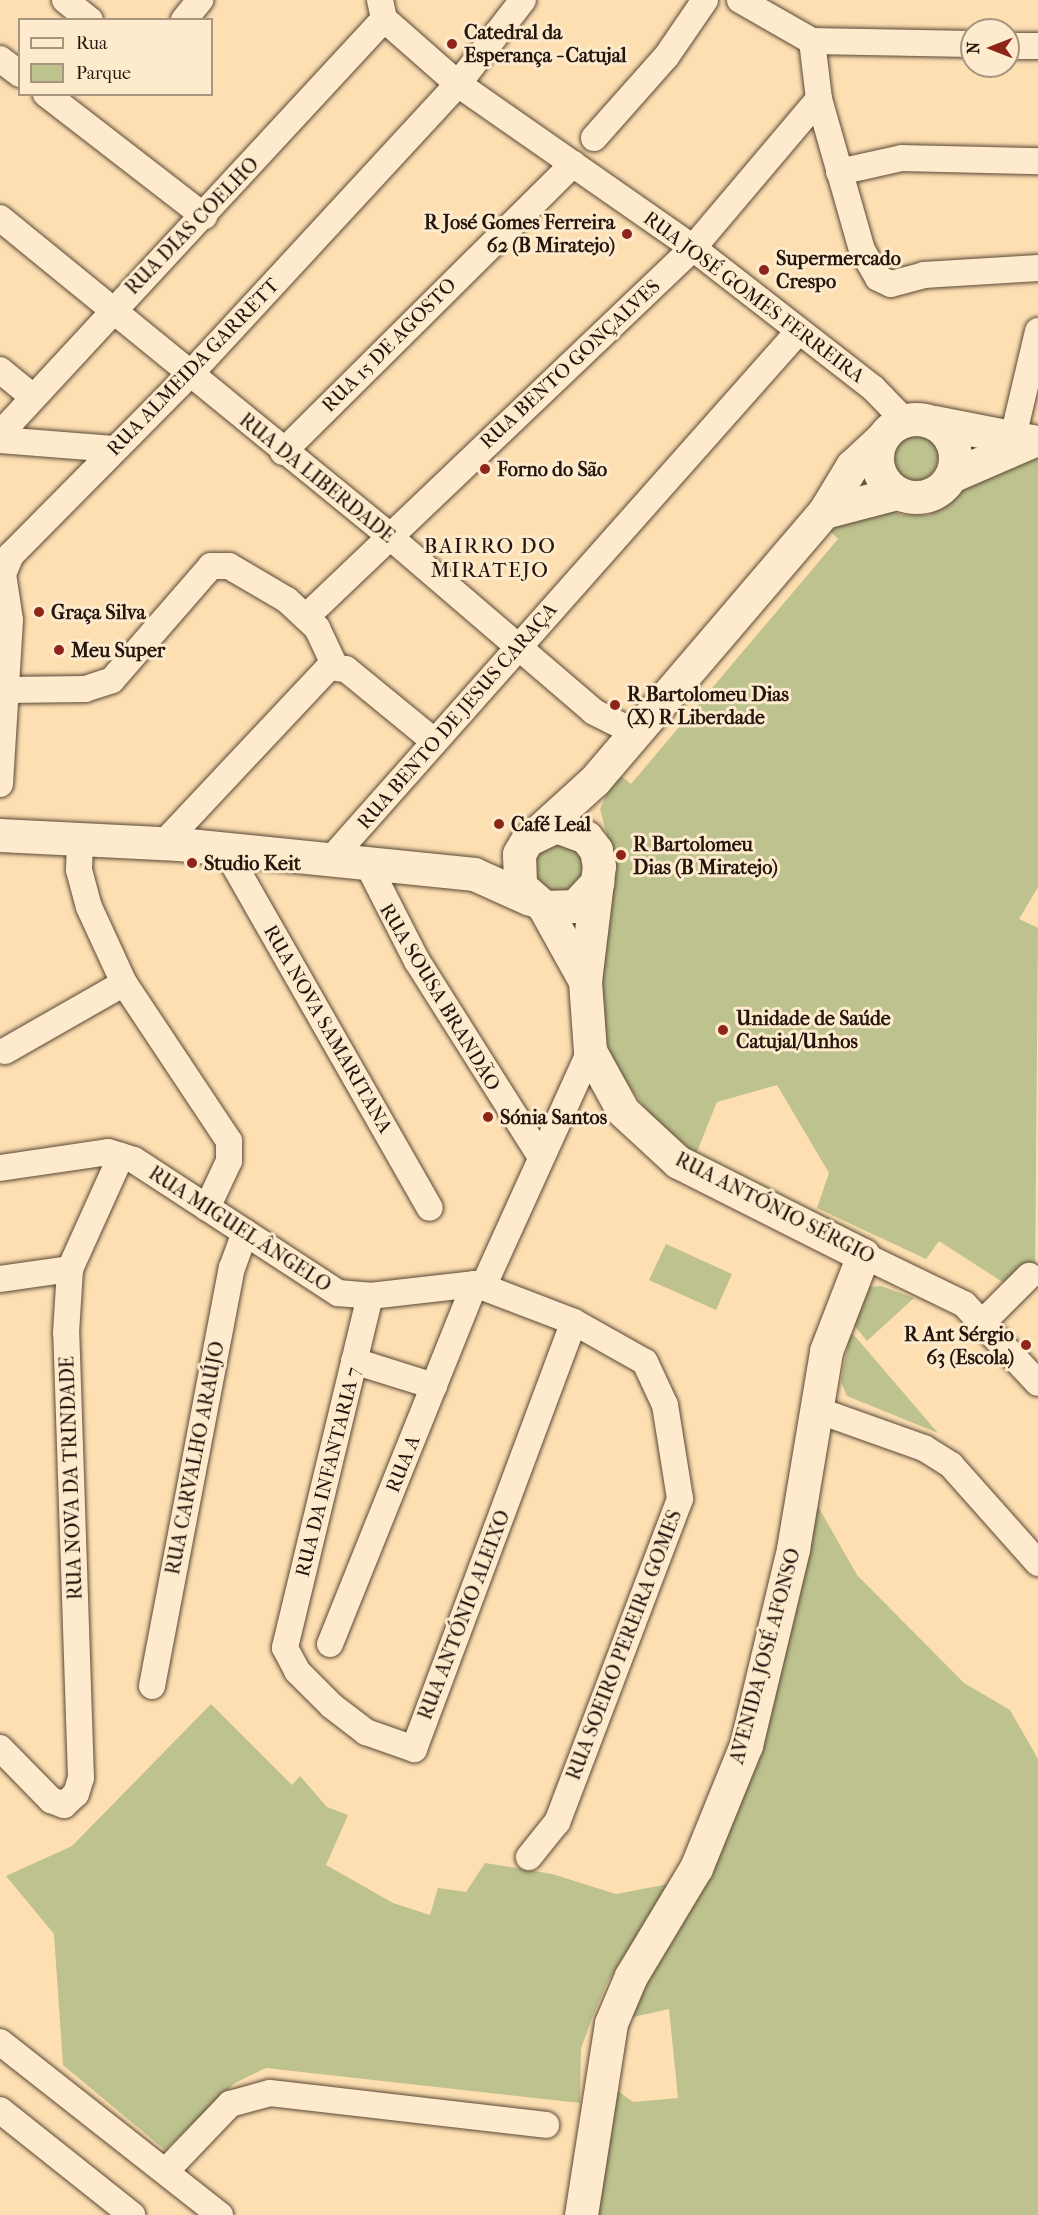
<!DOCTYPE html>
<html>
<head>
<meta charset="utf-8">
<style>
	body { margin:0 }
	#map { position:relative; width:1038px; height:2215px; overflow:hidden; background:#fddfb2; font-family:"IM FELL French Canon",serif }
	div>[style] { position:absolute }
	.green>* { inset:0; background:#bdc28e }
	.round { border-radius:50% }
	.roads { filter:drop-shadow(0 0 2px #5a4836) drop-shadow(0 0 2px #5a4836) }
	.street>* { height:26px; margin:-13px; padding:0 13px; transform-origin:13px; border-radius:13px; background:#feeacd }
	.secondary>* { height:33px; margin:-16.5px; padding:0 16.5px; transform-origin:16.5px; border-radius:16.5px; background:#feeacd }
	.secondary>.ring { margin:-16.5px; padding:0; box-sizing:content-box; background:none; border:33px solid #feeacd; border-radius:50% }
	.dots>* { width:16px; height:16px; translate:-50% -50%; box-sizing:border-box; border:3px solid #feeacd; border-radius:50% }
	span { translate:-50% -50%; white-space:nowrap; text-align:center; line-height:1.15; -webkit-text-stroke:6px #feeacd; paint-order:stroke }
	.poi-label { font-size:20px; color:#24150d; font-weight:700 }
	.left { translate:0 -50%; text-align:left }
	.right { translate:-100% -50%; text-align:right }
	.street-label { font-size:20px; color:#24150d }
	.neighbourhood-label { font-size:21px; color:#24150d; letter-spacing:1.5px }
	.legend { position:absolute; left:18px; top:18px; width:195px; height:78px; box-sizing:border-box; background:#feeacd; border:2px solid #a79580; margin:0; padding:8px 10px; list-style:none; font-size:18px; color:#24150d }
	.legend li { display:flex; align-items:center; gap:12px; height:30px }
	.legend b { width:30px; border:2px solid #a79580 }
	.north { position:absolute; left:960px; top:18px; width:60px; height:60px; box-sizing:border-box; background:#feeacd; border:2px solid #a79580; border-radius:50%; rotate:270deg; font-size:16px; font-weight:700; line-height:24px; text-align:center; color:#24150d }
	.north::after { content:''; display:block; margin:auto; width:21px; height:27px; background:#8f2418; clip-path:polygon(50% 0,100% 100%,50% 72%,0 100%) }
</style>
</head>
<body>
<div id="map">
	<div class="green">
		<div class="round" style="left:888px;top:432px;width:50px;height:50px"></div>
		<div style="clip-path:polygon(1038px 451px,1038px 887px,1019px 919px,1038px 928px,1035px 1287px,1001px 1281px,939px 1241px,926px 1259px,817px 1208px,829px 1173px,777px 1085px,717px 1102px,696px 1154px,651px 1116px,611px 1061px,600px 1009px,614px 863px,600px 809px,616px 772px,631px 784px,838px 539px,827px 528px,877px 506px,902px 515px,929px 515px,953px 500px,975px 472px)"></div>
		<div style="clip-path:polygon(555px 838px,579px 852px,583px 861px,581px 880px,568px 894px,541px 893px,526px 861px)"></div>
		<div style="clip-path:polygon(666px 1244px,732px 1274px,716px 1310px,649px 1280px)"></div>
		<div style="clip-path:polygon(881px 1286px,914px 1298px,867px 1341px,854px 1325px,870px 1287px)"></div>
		<div style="clip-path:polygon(850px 1334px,853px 1334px,938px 1433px,847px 1396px,841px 1382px)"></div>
		<div style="clip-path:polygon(815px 1501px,857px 1575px,964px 1683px,1010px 1710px,1038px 1759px,1038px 2215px,594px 2215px,611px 2086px,633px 2102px,678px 2098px,669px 2009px,620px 2020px,673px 1941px,720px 1848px)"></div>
		<div style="clip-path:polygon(211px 1704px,292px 1785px,300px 1776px,327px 1807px,348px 1815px,326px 1865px,393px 1903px,430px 1915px,438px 1888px,466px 1892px,485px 1863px,552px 1874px,616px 1894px,669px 1884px,607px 1983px,592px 2018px,581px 2049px,580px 2103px,266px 2068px,235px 2083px,165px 2150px,63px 2065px,54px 1934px,6px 1876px,72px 1846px)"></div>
	</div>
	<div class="roads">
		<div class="street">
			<div style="left:65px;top:0;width:32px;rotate:39deg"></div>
			<div style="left:380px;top:0;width:19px;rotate:78deg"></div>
			<div style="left:384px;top:19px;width:98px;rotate:41.3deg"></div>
			<div style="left:458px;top:84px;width:287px;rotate:34.9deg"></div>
			<div style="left:693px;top:248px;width:228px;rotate:37.9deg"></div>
			<div style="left:873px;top:388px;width:45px;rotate:45.9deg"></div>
			<div style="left:740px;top:0;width:83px;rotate:29.7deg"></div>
			<div style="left:812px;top:41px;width:160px;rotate:1.1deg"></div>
			<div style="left:184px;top:20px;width:26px;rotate:-51deg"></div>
			<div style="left:812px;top:41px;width:58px;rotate:83.1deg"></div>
			<div style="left:819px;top:99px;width:157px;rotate:74.1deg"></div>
			<div style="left:862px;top:250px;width:32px;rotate:60deg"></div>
			<div style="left:878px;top:278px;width:14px;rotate:25deg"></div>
			<div style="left:891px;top:284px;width:34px;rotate:-15deg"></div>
			<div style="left:924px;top:275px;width:114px;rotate:-3.5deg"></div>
			<div style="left:1008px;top:46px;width:30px"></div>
			<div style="left:0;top:59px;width:25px;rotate:37deg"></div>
			<div style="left:46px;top:94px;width:200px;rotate:37.7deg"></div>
			<div style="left:594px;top:138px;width:108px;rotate:-48.4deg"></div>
			<div style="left:666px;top:57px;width:69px;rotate:-55.6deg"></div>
			<div style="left:839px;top:172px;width:65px;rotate:-12.5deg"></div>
			<div style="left:902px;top:158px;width:136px;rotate:1.3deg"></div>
			<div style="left:0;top:218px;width:493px;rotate:39.2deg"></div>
			<div style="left:382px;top:530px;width:279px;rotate:40.6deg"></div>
			<div style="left:594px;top:712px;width:47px;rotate:26.6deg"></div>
			<div style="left:0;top:370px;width:43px;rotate:39.3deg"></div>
			<div style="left:0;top:434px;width:565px;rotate:-47.22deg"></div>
			<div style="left:1013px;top:437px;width:109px;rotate:-76.7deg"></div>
			<div style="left:0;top:440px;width:114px;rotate:4.5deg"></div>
			<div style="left:283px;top:452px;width:409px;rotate:-44.8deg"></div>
			<div style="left:307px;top:616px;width:533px;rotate:-43.63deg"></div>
			<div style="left:693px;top:248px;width:195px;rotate:-49.8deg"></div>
			<div style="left:7px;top:690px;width:78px;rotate:-0.7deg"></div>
			<div style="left:85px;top:689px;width:28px;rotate:-18deg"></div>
			<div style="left:112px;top:680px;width:151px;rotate:-49deg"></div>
			<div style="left:211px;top:566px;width:18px"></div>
			<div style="left:229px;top:566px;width:67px;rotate:30.4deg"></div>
			<div style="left:287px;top:600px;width:41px;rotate:43deg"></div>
			<div style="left:317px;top:628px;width:42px;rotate:64.7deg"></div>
			<div style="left:0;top:784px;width:164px;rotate:-86.5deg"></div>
			<div style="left:10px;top:620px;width:47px;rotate:-98.7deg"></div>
			<div style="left:3px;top:574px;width:21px;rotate:-67deg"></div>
			<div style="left:11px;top:555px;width:260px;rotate:-45.3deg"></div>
			<div style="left:194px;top:370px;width:389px;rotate:-47.3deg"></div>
			<div style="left:458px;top:84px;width:106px;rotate:-52.3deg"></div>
			<div style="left:80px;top:841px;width:29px;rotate:92deg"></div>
			<div style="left:79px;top:870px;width:38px;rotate:75deg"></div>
			<div style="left:89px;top:907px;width:84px;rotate:65.3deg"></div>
			<div style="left:124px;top:983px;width:190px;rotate:56.4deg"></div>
			<div style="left:229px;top:1141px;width:20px;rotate:90deg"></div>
			<div style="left:229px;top:1161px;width:52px;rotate:115.1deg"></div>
			<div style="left:163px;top:844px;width:243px;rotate:-46.8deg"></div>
			<div style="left:329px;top:667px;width:17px;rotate:7deg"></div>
			<div style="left:346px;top:669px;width:114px;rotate:39.3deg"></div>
			<div style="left:225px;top:849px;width:413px;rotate:60.3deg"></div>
			<div style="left:331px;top:859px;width:704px;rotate:-48.45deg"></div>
			<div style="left:367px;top:863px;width:110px;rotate:63deg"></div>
			<div style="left:417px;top:961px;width:232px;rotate:57.7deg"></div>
			<div style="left:5px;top:1051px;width:137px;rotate:-29.7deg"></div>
			<div style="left:0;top:1168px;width:109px;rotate:-8.4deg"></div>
			<div style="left:108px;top:1152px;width:27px;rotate:17deg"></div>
			<div style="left:134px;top:1160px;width:244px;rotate:33.1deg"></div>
			<div style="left:338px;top:1293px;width:32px;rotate:5deg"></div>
			<div style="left:370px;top:1296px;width:106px;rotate:-6.5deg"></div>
			<div style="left:475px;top:1284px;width:106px;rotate:21deg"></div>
			<div style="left:574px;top:1322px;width:81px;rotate:29.4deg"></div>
			<div style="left:645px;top:1362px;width:47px;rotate:65.1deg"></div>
			<div style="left:665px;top:1405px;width:95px;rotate:80.9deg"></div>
			<div style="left:680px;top:1499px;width:346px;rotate:110.8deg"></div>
			<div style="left:557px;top:1822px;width:45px;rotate:128.7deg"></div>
			<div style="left:863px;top:1255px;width:112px;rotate:25.9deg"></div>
			<div style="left:964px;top:1304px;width:108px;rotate:46.9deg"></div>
			<div style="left:0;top:1279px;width:71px;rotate:-8.1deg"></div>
			<div style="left:483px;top:1287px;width:259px;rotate:-65.6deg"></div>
			<div style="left:370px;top:1296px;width:362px;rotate:103.6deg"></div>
			<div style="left:285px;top:1648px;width:26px;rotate:62deg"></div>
			<div style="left:297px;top:1671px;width:49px;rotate:45deg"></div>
			<div style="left:332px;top:1706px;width:43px;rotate:37.4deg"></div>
			<div style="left:366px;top:1732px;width:51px;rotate:19.5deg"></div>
			<div style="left:414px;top:1749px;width:456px;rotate:-69.5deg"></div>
			<div style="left:984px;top:1321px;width:64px;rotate:-45deg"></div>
			<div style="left:354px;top:1361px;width:84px;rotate:17.4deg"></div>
			<div style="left:817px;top:1410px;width:114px;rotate:19.6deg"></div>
			<div style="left:924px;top:1448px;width:32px;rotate:32deg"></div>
			<div style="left:951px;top:1465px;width:131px;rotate:48.4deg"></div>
			<div style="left:330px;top:1644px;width:388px;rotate:-68.1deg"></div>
			<div style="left:152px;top:1686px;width:426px;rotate:-79.2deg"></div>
			<div style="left:232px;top:1268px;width:38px;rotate:-70deg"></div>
			<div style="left:0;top:1748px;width:73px;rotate:45.6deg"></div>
			<div style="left:51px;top:1800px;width:14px;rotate:21deg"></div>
			<div style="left:64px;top:1805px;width:16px;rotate:-43deg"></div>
			<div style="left:76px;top:1794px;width:17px;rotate:-73deg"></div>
			<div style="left:81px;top:1778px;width:445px;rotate:-91.9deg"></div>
			<div style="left:66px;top:1333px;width:64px;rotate:-86.4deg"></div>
			<div style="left:70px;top:1269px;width:124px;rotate:-65.7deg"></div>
			<div style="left:0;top:2042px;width:280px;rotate:38.2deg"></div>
			<div style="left:0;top:2110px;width:169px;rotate:38.5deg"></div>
			<div style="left:166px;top:2171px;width:93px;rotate:-46.3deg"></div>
			<div style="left:230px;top:2104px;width:41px;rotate:-15.4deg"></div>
			<div style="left:270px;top:2093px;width:278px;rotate:6.6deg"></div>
		</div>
		<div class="secondary">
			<div class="ring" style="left:877px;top:419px;width:45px;height:45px"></div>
			<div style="left:934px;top:422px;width:99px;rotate:11.1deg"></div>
			<div style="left:951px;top:476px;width:88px;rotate:-23.4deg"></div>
			<div style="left:824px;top:512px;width:75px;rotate:-14.6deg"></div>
			<div style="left:540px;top:830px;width:74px;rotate:-42.3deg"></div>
			<div style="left:595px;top:780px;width:353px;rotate:-49.5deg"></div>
			<div style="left:824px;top:512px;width:54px;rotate:-58.7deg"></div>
			<div style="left:852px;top:466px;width:40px;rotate:-43deg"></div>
			<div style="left:0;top:835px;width:179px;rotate:2.9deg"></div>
			<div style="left:179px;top:844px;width:297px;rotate:5.8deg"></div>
			<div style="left:474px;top:874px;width:61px;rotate:24.1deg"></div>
			<div style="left:544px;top:907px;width:85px;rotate:61deg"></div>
			<div style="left:581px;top:2215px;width:194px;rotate:-81.1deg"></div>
			<div style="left:611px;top:2023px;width:51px;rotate:-66.9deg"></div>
			<div style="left:631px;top:1976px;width:126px;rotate:-59deg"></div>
			<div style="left:696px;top:1868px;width:133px;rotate:-67.9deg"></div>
			<div style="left:746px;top:1745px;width:202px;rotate:-76.5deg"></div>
			<div style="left:793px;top:1549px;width:201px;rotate:-80.5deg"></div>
			<div style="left:826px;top:1351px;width:103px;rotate:-68.9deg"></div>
			<div style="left:863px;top:1255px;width:207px;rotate:-153.3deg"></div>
			<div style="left:678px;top:1162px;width:75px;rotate:-137.2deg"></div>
			<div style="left:623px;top:1111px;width:68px;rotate:-118.8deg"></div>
			<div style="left:590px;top:1051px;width:70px;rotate:-94.1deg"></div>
			<div style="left:585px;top:981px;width:116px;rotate:-83.1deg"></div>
			<div style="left:599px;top:866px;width:16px;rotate:-101deg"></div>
			<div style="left:596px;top:850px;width:16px;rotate:-128deg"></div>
			<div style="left:586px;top:837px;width:32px;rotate:-160deg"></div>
			<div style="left:556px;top:826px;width:32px;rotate:154deg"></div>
			<div style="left:527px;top:840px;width:16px;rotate:120deg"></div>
			<div style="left:519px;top:854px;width:32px;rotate:88deg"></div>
			<div style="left:520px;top:886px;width:32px;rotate:41deg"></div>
			<div style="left:544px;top:907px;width:31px;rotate:-2deg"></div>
			<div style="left:575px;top:906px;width:33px;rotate:-47deg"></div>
		</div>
	</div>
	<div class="dots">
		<div style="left:452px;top:44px;background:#8f2418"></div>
		<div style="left:627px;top:234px;background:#8f2418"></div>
		<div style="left:764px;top:270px;background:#8f2418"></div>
		<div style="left:485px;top:469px;background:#8f2418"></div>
		<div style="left:39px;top:612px;background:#8f2418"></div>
		<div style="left:59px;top:650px;background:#8f2418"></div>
		<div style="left:615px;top:705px;background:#8f2418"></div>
		<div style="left:499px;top:824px;background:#8f2418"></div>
		<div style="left:621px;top:855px;background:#8f2418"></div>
		<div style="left:192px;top:863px;background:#8f2418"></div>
		<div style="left:723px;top:1030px;background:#8f2418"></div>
		<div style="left:488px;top:1117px;background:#8f2418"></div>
		<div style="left:1026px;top:1345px;background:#8f2418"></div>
	</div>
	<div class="poi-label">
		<span class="left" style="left:464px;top:44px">Catedral da<br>Esperança - Catujal</span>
		<span class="right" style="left:615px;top:234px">R José Gomes Ferreira<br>62 (B Miratejo)</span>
		<span class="left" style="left:776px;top:270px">Supermercado<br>Crespo</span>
		<span class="left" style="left:497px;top:469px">Forno do São</span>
		<span class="left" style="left:51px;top:612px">Graça Silva</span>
		<span class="left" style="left:71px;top:650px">Meu Super</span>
		<span class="left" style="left:627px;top:706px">R Bartolomeu Dias<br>(X) R Liberdade</span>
		<span class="left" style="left:511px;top:824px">Café Leal</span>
		<span class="left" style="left:633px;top:856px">R Bartolomeu<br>Dias (B Miratejo)</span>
		<span class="left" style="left:204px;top:863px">Studio Keit</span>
		<span class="left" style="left:736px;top:1030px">Unidade de Saúde<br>Catujal/Unhos</span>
		<span class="left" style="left:500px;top:1117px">Sónia Santos</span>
		<span class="right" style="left:1014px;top:1346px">R Ant Sérgio<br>63 (Escola)</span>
	</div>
	<div class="street-label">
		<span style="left:192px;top:226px;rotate:-46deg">RUA DIAS COELHO</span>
		<span style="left:754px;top:297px;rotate:37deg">RUA JOSÉ GOMES FERREIRA</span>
		<span style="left:389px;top:345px;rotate:-45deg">RUA 15 DE AGOSTO</span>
		<span style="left:570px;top:364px;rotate:-43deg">RUA BENTO GONÇALVES</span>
		<span style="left:193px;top:367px;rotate:-46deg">RUA ALMEIDA GARRETT</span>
		<span style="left:317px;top:478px;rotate:39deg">RUA DA LIBERDADE</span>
		<span style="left:457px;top:716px;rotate:-49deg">RUA BENTO DE JESUS CARAÇA</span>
		<span style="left:440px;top:997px;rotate:59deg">RUA SOUSA BRANDÃO</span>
		<span style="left:328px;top:1029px;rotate:60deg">RUA NOVA SAMARITANA</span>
		<span style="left:775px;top:1208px;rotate:27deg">RUA ANTÓNIO SÉRGIO</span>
		<span style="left:240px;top:1229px;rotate:33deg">RUA MIGUEL ÂNGELO</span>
		<span style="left:195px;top:1458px;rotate:-79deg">RUA CARVALHO ARAÚJO</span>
		<span style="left:403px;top:1464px;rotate:-68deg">RUA A</span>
		<span style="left:328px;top:1472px;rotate:-76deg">RUA DA INFANTARIA 7</span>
		<span style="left:71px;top:1478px;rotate:-92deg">RUA NOVA DA TRINDADE</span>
		<span style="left:464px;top:1615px;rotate:-69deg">RUA ANTÓNIO ALEIXO</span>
		<span style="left:624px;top:1645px;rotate:-69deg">RUA SOEIRO PEREIRA GOMES</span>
		<span style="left:765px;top:1656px;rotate:-75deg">AVENIDA JOSÉ AFONSO</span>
	</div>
	<div class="neighbourhood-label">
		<span style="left:490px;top:558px">BAIRRO DO<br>MIRATEJO</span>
	</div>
	<ul class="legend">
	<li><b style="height:8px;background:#feeacd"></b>Rua</li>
	<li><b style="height:16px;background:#bdc28e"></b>Parque</li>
	</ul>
	<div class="north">N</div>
</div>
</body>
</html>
